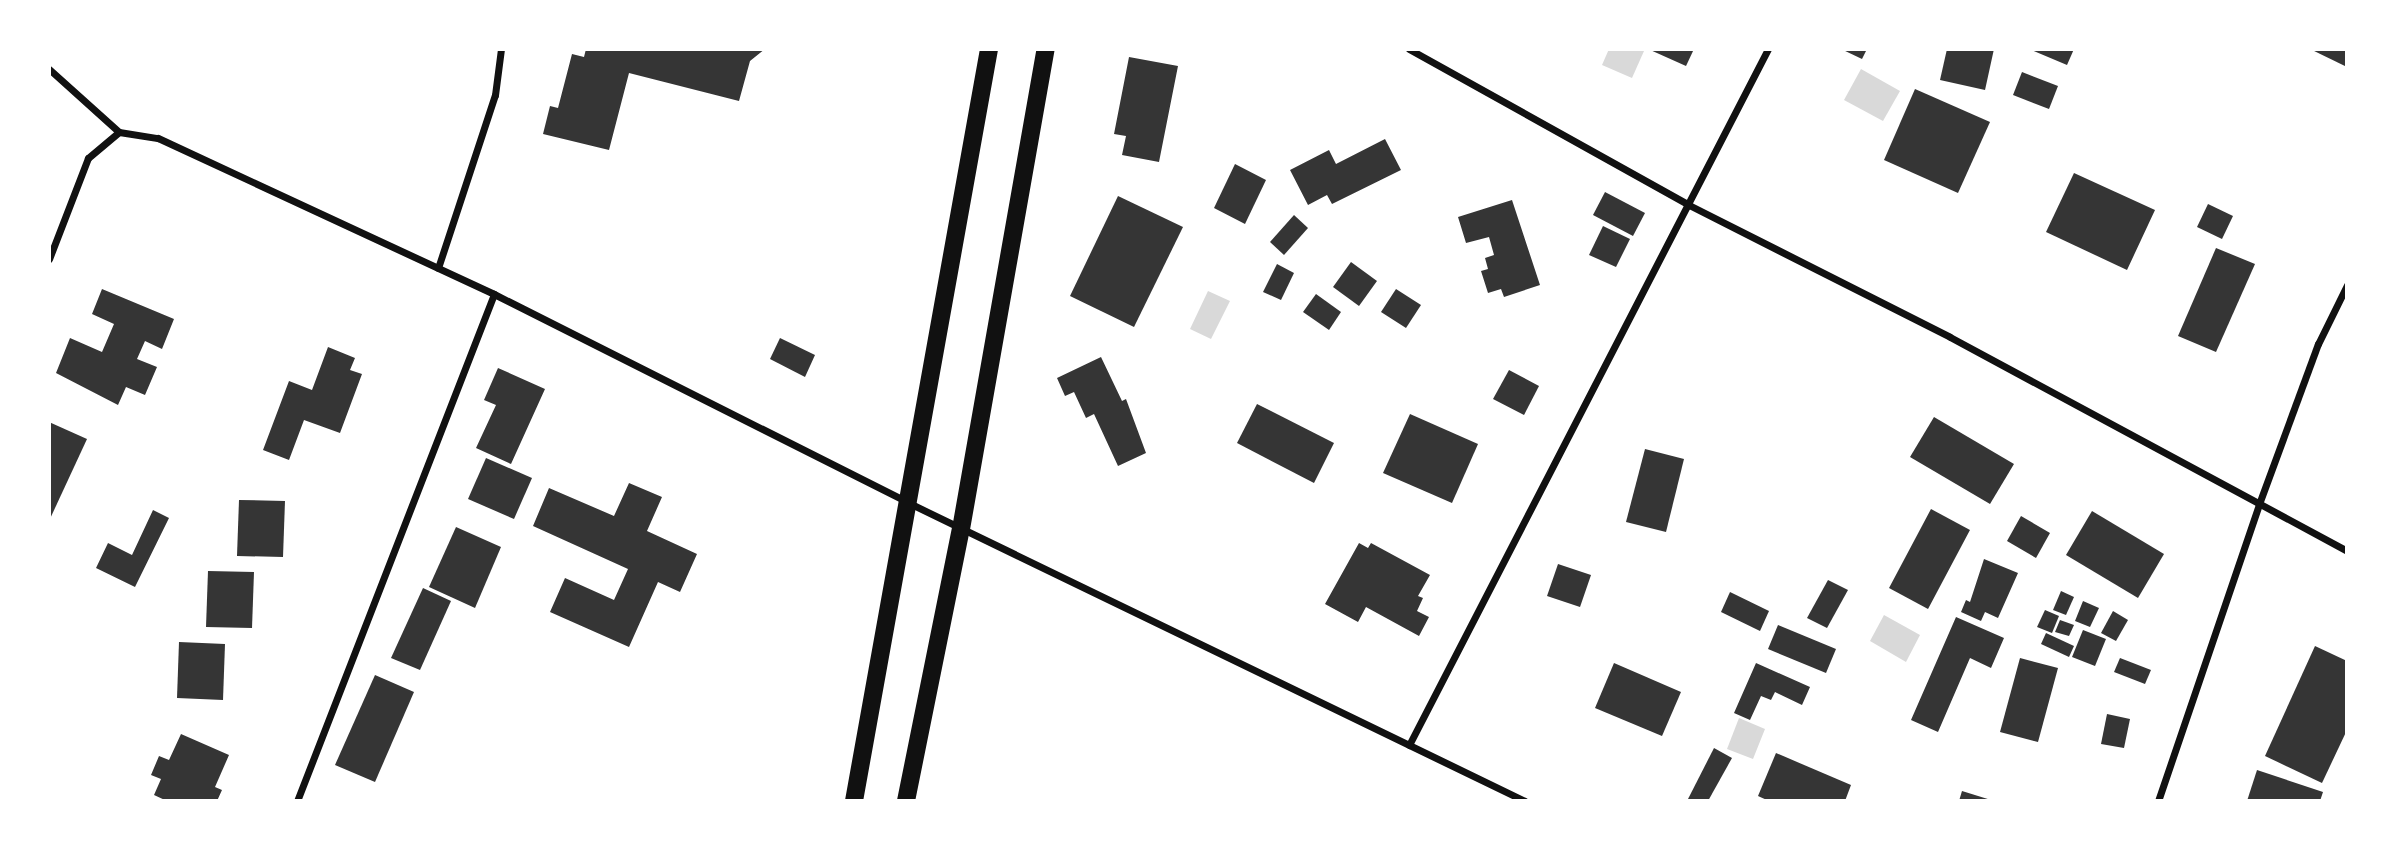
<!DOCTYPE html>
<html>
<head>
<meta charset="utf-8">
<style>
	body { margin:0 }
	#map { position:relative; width:2396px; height:850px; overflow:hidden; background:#fff; font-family:Helvetica,sans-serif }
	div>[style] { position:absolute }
	.water>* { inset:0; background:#d9d9d9 }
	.building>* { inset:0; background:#353535 }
	.minor>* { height:7px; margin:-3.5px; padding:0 3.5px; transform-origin:3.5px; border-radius:3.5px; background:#111 }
	.primary>* { height:18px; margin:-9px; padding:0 9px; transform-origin:9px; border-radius:9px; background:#111 }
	span { translate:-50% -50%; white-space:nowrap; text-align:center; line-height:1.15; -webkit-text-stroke:5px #fff; paint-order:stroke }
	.frame { position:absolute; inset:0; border:51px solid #fff; pointer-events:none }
</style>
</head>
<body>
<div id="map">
	<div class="water">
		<div style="clip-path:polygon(1609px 49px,1644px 51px,1632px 78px,1602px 65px)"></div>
		<div style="clip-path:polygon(1861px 69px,1900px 91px,1883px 121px,1844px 100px)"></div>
		<div style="clip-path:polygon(1208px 291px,1230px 301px,1211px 339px,1190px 329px)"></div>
		<div style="clip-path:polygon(1884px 615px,1920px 635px,1906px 662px,1870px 641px)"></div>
		<div style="clip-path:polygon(1739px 718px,1765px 729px,1753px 759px,1727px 749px)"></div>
	</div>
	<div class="building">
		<div style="clip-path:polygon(586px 49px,765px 49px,750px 61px,739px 101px,629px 73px,609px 150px,543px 134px,550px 106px,558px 108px,572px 54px,584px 57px)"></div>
		<div style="clip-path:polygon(1648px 49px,1694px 49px,1686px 66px)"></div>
		<div style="clip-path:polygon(1841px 49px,1867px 49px,1862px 59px)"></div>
		<div style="clip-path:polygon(1947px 49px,1994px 49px,1985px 90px,1940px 80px)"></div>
		<div style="clip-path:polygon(2029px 49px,2074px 49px,2067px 65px)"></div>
		<div style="clip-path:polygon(2310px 49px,2347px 49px,2347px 67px)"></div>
		<div style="clip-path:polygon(1129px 57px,1178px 66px,1159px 162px,1122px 155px,1126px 136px,1114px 134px)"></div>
		<div style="clip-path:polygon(2022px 72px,2058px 86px,2049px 109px,2013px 95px)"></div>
		<div style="clip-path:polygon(1915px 89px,1990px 122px,1958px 193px,1884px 160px)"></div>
		<div style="clip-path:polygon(1385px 139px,1401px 170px,1332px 204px,1327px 195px,1308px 205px,1290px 170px,1329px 150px,1336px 164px)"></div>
		<div style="clip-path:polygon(1235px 164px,1266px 180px,1245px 224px,1214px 208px)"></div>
		<div style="clip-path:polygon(2074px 173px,2155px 210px,2127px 270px,2046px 232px)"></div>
		<div style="clip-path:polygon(1605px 192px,1645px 213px,1633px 236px,1593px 215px)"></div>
		<div style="clip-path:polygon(1118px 196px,1183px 227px,1134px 327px,1070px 296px)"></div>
		<div style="clip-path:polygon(1512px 200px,1540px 285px,1504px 297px,1501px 289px,1488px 293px,1481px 271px,1488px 269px,1485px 258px,1494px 255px,1489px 237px,1466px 243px,1458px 217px)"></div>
		<div style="clip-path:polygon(2208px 204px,2233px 216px,2222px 239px,2197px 227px)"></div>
		<div style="clip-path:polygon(1294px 215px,1308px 228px,1284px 255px,1270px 242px)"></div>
		<div style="clip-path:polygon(1603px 226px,1630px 239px,1616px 267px,1589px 255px)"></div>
		<div style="clip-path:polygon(2216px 248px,2255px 264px,2216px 352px,2178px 336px)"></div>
		<div style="clip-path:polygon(1351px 262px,1377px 281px,1359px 306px,1333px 287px)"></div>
		<div style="clip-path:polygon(1277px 264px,1294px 273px,1281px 300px,1263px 292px)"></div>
		<div style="clip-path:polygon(102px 289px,174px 319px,162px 349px,145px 341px,137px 359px,157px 367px,145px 395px,126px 387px,118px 405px,56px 373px,70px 338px,102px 352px,114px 324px,92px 314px)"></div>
		<div style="clip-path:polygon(1396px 289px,1421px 305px,1406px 328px,1381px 312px)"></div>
		<div style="clip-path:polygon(1316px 294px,1341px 312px,1329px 330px,1303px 312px)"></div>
		<div style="clip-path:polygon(780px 338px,815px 355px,805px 377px,770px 359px)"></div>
		<div style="clip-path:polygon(328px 347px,355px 358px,350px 370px,362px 374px,340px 433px,304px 420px,289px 460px,263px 450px,289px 381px,312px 390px)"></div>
		<div style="clip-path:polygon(1101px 357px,1122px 401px,1126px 399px,1146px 453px,1118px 466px,1094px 414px,1086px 418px,1074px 392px,1065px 396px,1057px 378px)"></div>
		<div style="clip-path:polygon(498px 368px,545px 389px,511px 464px,476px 448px,496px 405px,484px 400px)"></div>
		<div style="clip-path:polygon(1509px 370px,1539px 386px,1524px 415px,1493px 399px)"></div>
		<div style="clip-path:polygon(1257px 404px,1334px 443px,1314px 483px,1237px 443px)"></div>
		<div style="clip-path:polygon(1410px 414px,1478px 444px,1452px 503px,1383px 473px)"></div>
		<div style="clip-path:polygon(1934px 417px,2014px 464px,1990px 504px,1910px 457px)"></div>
		<div style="clip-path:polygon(49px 422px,87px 439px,49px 521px)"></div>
		<div style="clip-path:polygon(1645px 449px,1684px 459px,1666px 532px,1626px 522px)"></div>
		<div style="clip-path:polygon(486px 458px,532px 478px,514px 519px,468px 499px)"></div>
		<div style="clip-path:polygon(629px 483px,662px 497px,647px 531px,697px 554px,680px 592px,658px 582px,629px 647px,550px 612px,565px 578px,614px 600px,628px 569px,533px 526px,549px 488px,614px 516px)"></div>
		<div style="clip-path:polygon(239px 500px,285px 501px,283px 557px,237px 556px)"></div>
		<div style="clip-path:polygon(1931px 509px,1970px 530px,1928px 609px,1889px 588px)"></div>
		<div style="clip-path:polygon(153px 510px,169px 518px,135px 587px,96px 568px,108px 543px,132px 555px)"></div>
		<div style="clip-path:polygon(2092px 511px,2164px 554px,2138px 598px,2066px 555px)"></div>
		<div style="clip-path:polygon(2021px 516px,2050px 533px,2036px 558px,2007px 541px)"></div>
		<div style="clip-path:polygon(456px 527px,501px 547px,475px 608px,429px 587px)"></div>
		<div style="clip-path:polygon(1359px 543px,1368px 548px,1371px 543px,1430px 575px,1418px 596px,1423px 598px,1417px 611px,1429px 617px,1419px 636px,1366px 607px,1358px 622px,1325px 604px)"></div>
		<div style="clip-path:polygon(1984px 559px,2018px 573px,1998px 618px,1985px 612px,1981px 621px,1961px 612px,1966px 600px,1970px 602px)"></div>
		<div style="clip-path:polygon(1558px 564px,1591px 575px,1580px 607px,1547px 596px)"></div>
		<div style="clip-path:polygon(208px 571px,254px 572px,252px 628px,206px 627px)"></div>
		<div style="clip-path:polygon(1828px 580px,1848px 590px,1827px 628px,1807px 618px)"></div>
		<div style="clip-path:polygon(423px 588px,451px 601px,420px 670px,391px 658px)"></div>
		<div style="clip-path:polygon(2061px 591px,2074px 597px,2066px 615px,2053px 610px)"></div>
		<div style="clip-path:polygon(1730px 592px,1769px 611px,1760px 631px,1721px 612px)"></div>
		<div style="clip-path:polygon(2083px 601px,2099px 608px,2090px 627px,2075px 621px)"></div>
		<div style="clip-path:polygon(2045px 610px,2059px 616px,2052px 633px,2037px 627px)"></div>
		<div style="clip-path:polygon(2113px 611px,2128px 620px,2116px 641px,2101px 633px)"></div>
		<div style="clip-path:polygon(1956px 617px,2004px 638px,1991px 668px,1970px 658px,1938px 732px,1911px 720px)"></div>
		<div style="clip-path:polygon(2060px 620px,2074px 625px,2069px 636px,2055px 632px)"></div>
		<div style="clip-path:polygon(1778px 625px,1836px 649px,1826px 673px,1768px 649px)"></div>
		<div style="clip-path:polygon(2083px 630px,2106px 639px,2095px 666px,2072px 657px)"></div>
		<div style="clip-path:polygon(2046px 633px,2074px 646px,2069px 657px,2041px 644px)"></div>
		<div style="clip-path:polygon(179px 642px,225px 644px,223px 700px,177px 698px)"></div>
		<div style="clip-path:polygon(2315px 646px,2347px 661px,2347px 730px,2322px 783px,2265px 756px)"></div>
		<div style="clip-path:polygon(2020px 658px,2058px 668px,2038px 742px,2000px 732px)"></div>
		<div style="clip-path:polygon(2120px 658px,2151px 670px,2145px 684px,2114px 672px)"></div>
		<div style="clip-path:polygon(1614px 663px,1681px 692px,1662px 736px,1595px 708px)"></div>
		<div style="clip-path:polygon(1756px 663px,1810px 687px,1802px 705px,1775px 692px,1771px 700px,1761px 696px,1750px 720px,1734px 713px)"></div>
		<div style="clip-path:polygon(375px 675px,414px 692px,375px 782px,335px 765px)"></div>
		<div style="clip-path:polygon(2107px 714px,2130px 719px,2124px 748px,2101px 744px)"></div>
		<div style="clip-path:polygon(181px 734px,229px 755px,215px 787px,222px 790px,217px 801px,167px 801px,154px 795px,161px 779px,151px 775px,159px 756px,169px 760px)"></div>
		<div style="clip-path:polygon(1714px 748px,1732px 758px,1708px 801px,1687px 801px)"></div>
		<div style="clip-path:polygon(1776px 753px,1851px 785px,1845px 801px,1769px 801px,1758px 796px)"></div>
		<div style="clip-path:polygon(2257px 770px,2323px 792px,2320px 801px,2247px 801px)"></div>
		<div style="clip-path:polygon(1962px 791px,1991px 800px,1991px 801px,1959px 801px)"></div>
	</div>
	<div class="minor">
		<div style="left:1409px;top:49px;width:321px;rotate:29.1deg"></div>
		<div style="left:1689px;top:205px;width:292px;rotate:26.8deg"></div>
		<div style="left:1950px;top:337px;width:451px;rotate:28.3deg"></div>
		<div style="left:49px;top:69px;width:94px;rotate:42deg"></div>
		<div style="left:49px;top:259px;width:108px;rotate:-68.9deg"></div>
		<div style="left:88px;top:158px;width:40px;rotate:-40deg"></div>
		<div style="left:119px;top:132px;width:39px;rotate:9deg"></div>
		<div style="left:158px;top:138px;width:370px;rotate:24.9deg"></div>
		<div style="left:494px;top:294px;width:465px;rotate:26.7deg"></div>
		<div style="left:909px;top:503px;width:684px;rotate:25.82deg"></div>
		<div style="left:438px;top:268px;width:182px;rotate:-71.8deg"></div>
		<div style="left:495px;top:95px;width:46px;rotate:-82.6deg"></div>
		<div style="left:1409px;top:745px;width:783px;rotate:-62.72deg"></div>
		<div style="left:297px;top:801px;width:544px;rotate:-68.77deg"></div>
		<div style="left:2158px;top:801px;width:314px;rotate:-71.2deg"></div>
		<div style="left:2259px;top:504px;width:171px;rotate:-69.8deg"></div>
		<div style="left:2318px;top:344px;width:66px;rotate:-63.8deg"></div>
	</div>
	<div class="primary">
		<div style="left:854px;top:801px;width:764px;rotate:-79.82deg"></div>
		<div style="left:906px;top:801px;width:278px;rotate:-78.6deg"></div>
		<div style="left:961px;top:529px;width:487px;rotate:-80deg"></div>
	</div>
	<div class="frame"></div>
</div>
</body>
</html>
